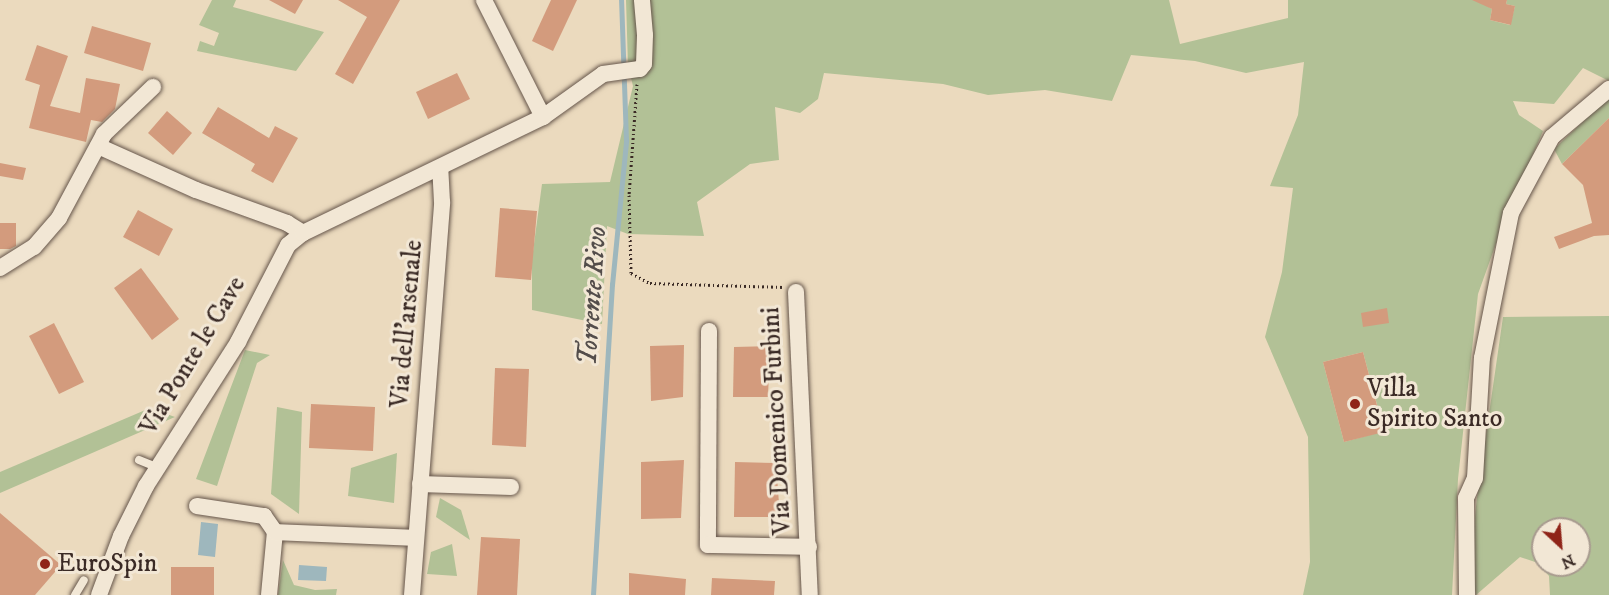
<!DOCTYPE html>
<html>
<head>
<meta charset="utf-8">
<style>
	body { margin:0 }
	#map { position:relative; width:1609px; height:595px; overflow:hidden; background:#ebdabe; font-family:"IM FELL DW Pica",serif }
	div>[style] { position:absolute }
	.green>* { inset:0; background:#b2c196 }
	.water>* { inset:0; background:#9eb7bd }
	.stream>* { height:4.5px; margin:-2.25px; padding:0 2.25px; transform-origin:2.25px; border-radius:2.25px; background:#9eb7bd }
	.building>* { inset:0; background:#d39b7d }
	.path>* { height:3px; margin-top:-1.5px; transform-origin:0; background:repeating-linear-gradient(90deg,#3a2a25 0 1.5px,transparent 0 4.5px) }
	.roads { filter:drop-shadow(0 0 2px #66564b) drop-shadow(0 0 2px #66564b) }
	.service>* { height:8px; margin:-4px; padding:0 4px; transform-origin:4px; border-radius:4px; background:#f2e7d5 }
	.minor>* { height:16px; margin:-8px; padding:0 8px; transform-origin:8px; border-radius:8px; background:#f2e7d5 }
	.dots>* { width:16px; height:16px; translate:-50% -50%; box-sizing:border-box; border:3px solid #f2e7d5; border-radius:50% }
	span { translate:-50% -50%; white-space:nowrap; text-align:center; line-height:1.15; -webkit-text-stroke:6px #f2e7d5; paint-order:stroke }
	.street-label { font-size:26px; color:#3a2a25 }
	.poi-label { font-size:26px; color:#3a2a25 }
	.left { translate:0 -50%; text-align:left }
	.water-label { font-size:27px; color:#534d4b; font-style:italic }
	.north { position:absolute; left:1531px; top:517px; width:60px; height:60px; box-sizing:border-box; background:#f2e7d5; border:2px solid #a89b8f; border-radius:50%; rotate:154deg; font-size:16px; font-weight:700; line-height:24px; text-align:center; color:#3a2a25 }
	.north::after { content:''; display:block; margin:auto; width:21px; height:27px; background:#8f2418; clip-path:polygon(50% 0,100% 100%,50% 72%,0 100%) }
</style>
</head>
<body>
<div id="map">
	<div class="green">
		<div style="clip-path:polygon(212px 0,236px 0,233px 7px,324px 32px,296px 71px,197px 51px,200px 41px,214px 46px,219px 33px,199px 25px)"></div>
		<div style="clip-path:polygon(evenodd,626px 0,1169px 0,1180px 44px,1288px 18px,1288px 0,1477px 0,1492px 9px,1490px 20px,1510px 25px,1515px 6px,1506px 4px,1507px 0,1609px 0,1609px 81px,1583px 68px,1554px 104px,1513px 101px,1519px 115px,1543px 131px,1502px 227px,1478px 294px,1458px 479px,1452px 595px,1303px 595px,1310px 562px,1308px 437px,1265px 337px,1282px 272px,1293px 188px,1270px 186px,1298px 115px,1304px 62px,1246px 73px,1195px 61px,1131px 55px,1112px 101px,1045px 90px,988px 95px,943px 84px,824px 73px,818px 99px,800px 113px,775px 107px,779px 160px,750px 164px,697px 202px,704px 236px,628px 234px,607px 226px,602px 324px,532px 310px,532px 259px,542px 184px,610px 182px,633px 86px,628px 66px,626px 0,1363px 352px,1384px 431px,1344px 442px,1323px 362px,1363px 352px)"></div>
		<div style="clip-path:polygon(1609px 97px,1609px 118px,1562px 164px,1554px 149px)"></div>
		<div style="clip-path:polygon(evenodd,1609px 316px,1609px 595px,1550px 595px,1549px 576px,1538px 563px,1520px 557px,1476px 595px,1470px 567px,1477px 497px,1503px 317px,1609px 316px,1543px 529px,1579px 529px,1579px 565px,1543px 565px,1543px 529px)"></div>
		<div style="clip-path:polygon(245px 350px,270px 355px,257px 363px,217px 486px,196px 479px)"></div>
		<div style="clip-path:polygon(277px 407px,302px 412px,299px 514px,271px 494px)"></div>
		<div style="clip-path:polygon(150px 408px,175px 417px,0 493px,0 472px)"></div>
		<div style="clip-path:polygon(397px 453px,394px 503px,348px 496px,351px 468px)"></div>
		<div style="clip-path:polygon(440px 498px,461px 510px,470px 540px,436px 517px)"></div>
		<div style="clip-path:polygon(452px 544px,457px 576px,427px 574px,431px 552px)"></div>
		<div style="clip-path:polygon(283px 560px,294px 585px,315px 590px,337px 589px,336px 595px,278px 595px)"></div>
	</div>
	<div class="water">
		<div style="clip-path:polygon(201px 522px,218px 524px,215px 557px,198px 555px)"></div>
		<div style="clip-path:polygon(299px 565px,327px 567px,326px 581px,298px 580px)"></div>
	</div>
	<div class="stream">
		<div style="left:593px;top:595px;width:311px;rotate:-86.5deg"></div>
		<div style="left:612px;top:285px;width:145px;rotate:-84.4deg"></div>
		<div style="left:626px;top:141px;width:141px;rotate:-92deg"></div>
	</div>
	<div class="building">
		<div style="clip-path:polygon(269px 0,303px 0,295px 14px)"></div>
		<div style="clip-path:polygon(338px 0,400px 0,353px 84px,335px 74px,367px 17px)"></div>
		<div style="clip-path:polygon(551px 0,577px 0,553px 51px,532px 41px)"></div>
		<div style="clip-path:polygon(1472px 0,1507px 0,1506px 4px,1515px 6px,1511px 25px,1490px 20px,1492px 9px)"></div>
		<div style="clip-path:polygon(92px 26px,151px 43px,143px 71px,84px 53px)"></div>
		<div style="clip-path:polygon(37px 45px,68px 56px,50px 106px,80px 113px,86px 78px,120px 84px,115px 109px,102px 122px,91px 120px,86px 142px,29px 128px,40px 85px,25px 80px)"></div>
		<div style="clip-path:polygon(457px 73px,470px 99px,428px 119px,416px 92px)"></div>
		<div style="clip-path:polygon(218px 107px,269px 138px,275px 126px,298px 138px,273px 183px,251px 171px,255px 164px,202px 133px)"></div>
		<div style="clip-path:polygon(167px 111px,192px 133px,173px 155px,148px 133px)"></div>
		<div style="clip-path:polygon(1609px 118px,1609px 235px,1594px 236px,1559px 249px,1554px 237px,1592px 223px,1583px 185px,1562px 164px)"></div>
		<div style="clip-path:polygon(0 163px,26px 168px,23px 180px,0 176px)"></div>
		<div style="clip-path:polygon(500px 208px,537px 211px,531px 280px,495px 277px)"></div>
		<div style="clip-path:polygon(138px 210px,173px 229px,159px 256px,123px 237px)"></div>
		<div style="clip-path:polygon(0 223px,16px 223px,16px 246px,10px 249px,0 249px)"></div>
		<div style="clip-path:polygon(141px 268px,179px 319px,152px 340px,114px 288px)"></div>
		<div style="clip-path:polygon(1387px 308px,1389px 323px,1363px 327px,1361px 313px)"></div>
		<div style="clip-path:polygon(54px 323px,84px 382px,59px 394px,29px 336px)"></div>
		<div style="clip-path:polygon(684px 345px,683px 397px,651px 401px,650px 346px)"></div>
		<div style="clip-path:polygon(770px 346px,768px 397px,733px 397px,734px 347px)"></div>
		<div style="clip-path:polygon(1363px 352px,1384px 432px,1344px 442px,1323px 362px)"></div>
		<div style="clip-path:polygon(495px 368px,529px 369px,526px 447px,492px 445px)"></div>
		<div style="clip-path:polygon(311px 404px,375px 407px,373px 451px,309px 448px)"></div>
		<div style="clip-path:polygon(684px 460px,681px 518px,641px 519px,641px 462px)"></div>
		<div style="clip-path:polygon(735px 462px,776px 463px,780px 517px,734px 517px)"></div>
		<div style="clip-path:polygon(0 513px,61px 565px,35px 595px,0 595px)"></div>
		<div style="clip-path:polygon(481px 537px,520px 539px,517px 595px,477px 595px)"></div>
		<div style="clip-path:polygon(171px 567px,214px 567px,214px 595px,171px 595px)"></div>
		<div style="clip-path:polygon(629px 573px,686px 579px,685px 595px,629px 595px)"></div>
		<div style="clip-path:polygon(712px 578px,775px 581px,774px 595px,711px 595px)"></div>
	</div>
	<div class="path">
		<div style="left:637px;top:84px;width:111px;rotate:94.1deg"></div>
		<div style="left:629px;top:195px;width:78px;rotate:88.5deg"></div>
		<div style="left:631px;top:273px;width:21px;rotate:28deg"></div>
		<div style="left:650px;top:283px;width:133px;rotate:1.7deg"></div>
	</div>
	<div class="roads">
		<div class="service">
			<div style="left:139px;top:460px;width:18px;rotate:22deg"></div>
			<div style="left:75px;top:595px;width:17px;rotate:-59deg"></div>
		</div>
		<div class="minor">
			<div style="left:543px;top:117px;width:74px;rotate:-35.6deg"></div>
			<div style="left:603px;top:74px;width:37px;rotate:-8deg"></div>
			<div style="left:640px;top:69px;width:6px;rotate:-51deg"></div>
			<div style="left:644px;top:64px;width:29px;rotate:-88deg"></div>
			<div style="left:645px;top:35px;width:35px;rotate:-95deg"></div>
			<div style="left:98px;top:146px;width:107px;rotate:24.2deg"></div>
			<div style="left:196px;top:190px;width:97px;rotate:19.9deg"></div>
			<div style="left:287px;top:223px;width:19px;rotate:32deg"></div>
			<div style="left:0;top:268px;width:40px;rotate:-32deg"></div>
			<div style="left:34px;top:247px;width:38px;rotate:-49deg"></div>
			<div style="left:59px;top:218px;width:95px;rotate:-61.8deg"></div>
			<div style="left:104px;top:134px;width:68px;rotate:-43.8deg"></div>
			<div style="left:796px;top:292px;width:303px;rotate:87.4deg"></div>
			<div style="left:709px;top:331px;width:214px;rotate:90.3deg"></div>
			<div style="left:708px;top:545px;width:101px;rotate:1.1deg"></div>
			<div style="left:420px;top:484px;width:91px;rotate:1.9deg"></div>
			<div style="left:197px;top:506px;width:68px;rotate:8.5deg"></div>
			<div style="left:264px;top:516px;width:19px;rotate:55deg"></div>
			<div style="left:99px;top:595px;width:63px;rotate:-69.6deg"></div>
			<div style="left:121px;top:536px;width:56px;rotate:-63.4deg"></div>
			<div style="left:146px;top:486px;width:171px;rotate:-57.4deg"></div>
			<div style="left:238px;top:342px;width:109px;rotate:-62.7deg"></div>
			<div style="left:288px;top:245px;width:19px;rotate:-39deg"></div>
			<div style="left:303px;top:233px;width:267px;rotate:-25.8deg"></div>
			<div style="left:543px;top:117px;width:131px;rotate:-116.8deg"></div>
			<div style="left:269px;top:595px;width:63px;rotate:-84.6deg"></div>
			<div style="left:275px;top:532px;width:141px;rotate:2.4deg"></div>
			<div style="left:412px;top:595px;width:394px;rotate:-85.6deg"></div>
			<div style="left:442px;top:202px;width:34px;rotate:-93deg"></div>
			<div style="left:1467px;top:595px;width:97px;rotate:-90.6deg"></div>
			<div style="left:1466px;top:498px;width:22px;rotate:-66deg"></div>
			<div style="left:1475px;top:478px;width:120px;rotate:-86.7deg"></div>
			<div style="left:1482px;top:358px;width:148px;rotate:-78.7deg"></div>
			<div style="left:1511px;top:213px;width:86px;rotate:-61.7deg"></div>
			<div style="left:1552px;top:137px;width:75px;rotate:-40.1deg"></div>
		</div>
	</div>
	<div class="dots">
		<div style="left:1355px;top:404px;background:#8f2418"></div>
		<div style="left:45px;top:564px;background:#8f2418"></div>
	</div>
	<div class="street-label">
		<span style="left:407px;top:324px;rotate:-85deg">Via dell'arsenale</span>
		<span style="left:193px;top:356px;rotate:-59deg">Via Ponte le Cave</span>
		<span style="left:777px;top:421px;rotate:-93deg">Via Domenico Furbini</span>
	</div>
	<div class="poi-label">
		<span class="left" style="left:1367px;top:404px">Villa<br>Spirito Santo</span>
		<span class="left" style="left:57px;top:564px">EuroSpin</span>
	</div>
	<div class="water-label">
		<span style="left:593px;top:296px;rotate:-86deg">Torrente Rivo</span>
	</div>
	<div class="north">N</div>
</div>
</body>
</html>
